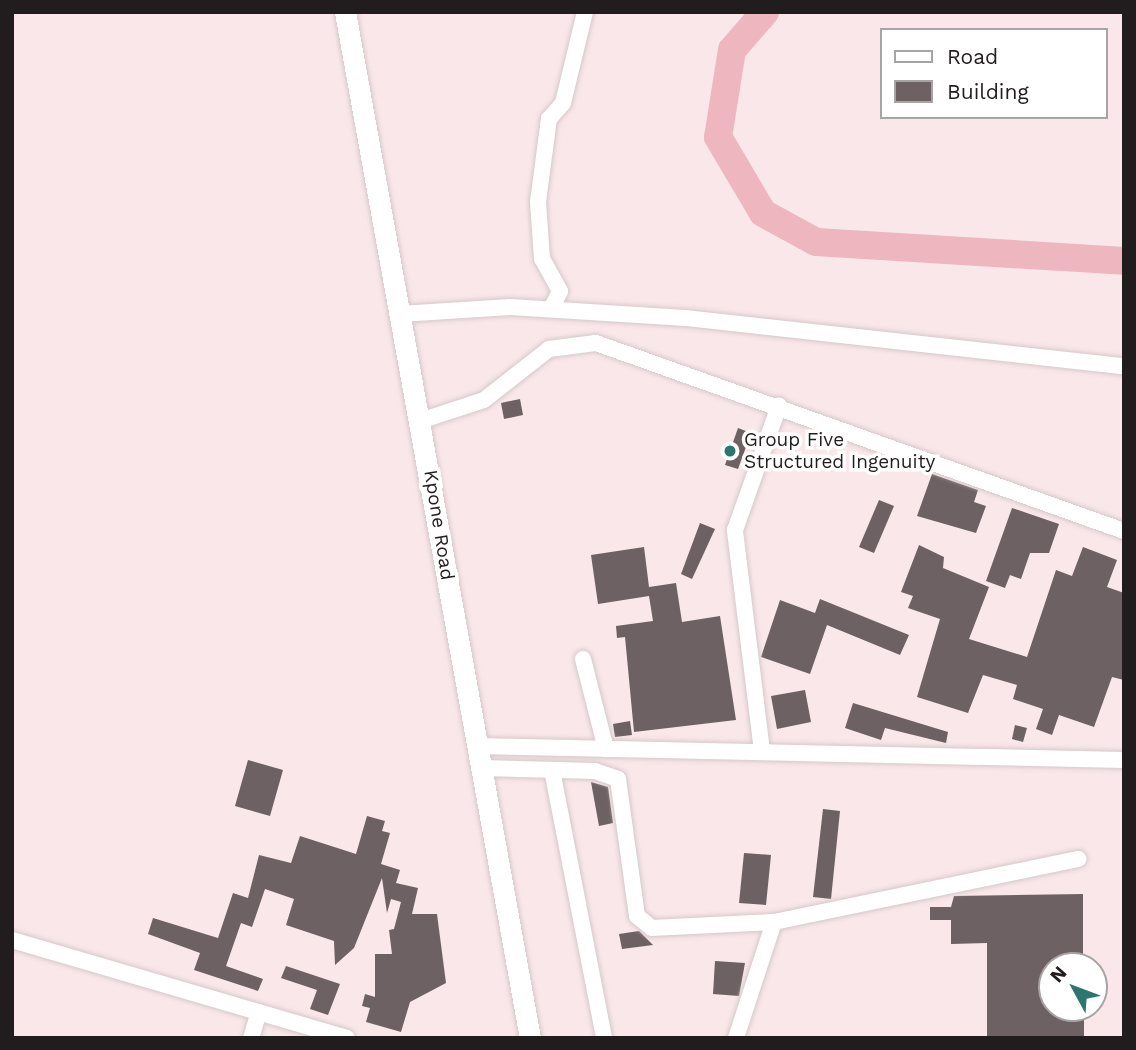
<!DOCTYPE html>
<html>
<head>
<meta charset="utf-8">
<style>
	body { margin:0 }
	#map { position:relative; width:1136px; height:1050px; overflow:hidden; background:#fdf5f6; font-family:"Work Sans",sans-serif }
	div>[style] { position:absolute }
	.built>* { inset:0; background:#f9e7e9 }
	.river>* { height:28px; margin:-14px; padding:0 14px; transform-origin:14px; border-radius:14px; background:#eeb6bf }
	.building>* { inset:0; background:#6d6163 }
	.roads { filter:drop-shadow(0 0 2px #d5c8ca) drop-shadow(0 0 2px #d5c8ca) }
	.minor>* { height:16px; margin:-8px; padding:0 8px; transform-origin:8px; border-radius:8px; background:#fff }
	.major>* { height:21px; margin:-10.5px; padding:0 10.5px; transform-origin:10.5px; border-radius:10.5px; background:#fff }
	.dots>* { width:19px; height:19px; translate:-50% -50%; box-sizing:border-box; border:4px solid #fff; border-radius:50% }
	span { translate:-50% -50%; white-space:nowrap; text-align:center; line-height:1.15; -webkit-text-stroke:7px #fff; paint-order:stroke }
	.poi-label { font-size:19px; color:#211c1d }
	.left { translate:0 -50%; text-align:left }
	.street-label { font-size:19px; color:#211c1d }
	.frame { position:absolute; inset:0; border:14px solid #211c1d; pointer-events:none }
	.legend { position:absolute; left:880px; top:28px; width:228px; height:91px; box-sizing:border-box; background:#fff; border:2px solid #a6a4a5; margin:0; padding:9px 12px; list-style:none; font-size:21px; color:#211c1d }
	.legend li { display:flex; align-items:center; gap:14px; height:35px }
	.legend b { width:35px; border:2px solid #a6a4a5 }
	.north { position:absolute; left:1038px; top:952px; width:70px; height:70px; box-sizing:border-box; background:#fff; border:2px solid #a6a4a5; border-radius:50%; rotate:311deg; font-size:19px; font-weight:700; line-height:28px; text-align:center; color:#211c1d }
	.north::after { content:''; display:block; margin:auto; width:24px; height:32px; background:#2d7670; clip-path:polygon(50% 0,100% 100%,50% 72%,0 100%) }
</style>
</head>
<body>
<div id="map">
	<div class="built">
		<div style="clip-path:polygon(evenodd,12px 12px,1124px 12px,1124px 1038px,12px 1038px,12px 12px,882px 30px,1106px 30px,1106px 117px,882px 117px,882px 30px,12px 12px,1052px 966px,1094px 966px,1094px 1008px,1052px 1008px,1052px 966px)"></div>
	</div>
	<div class="river">
		<div style="left:765px;top:12px;width:50px;rotate:131deg"></div>
		<div style="left:732px;top:50px;width:88px;rotate:99.1deg"></div>
		<div style="left:718px;top:137px;width:88px;rotate:59.4deg"></div>
		<div style="left:763px;top:213px;width:60px;rotate:28.7deg"></div>
		<div style="left:816px;top:242px;width:309px;rotate:3.5deg"></div>
	</div>
	<div class="building">
		<div style="clip-path:polygon(520px 399px,523px 415px,504px 419px,501px 403px)"></div>
		<div style="clip-path:polygon(738px 428px,751px 433px,738px 469px,725px 465px)"></div>
		<div style="clip-path:polygon(932px 474px,978px 490px,974px 502px,986px 506px,976px 533px,917px 516px)"></div>
		<div style="clip-path:polygon(879px 500px,894px 506px,874px 553px,859px 547px)"></div>
		<div style="clip-path:polygon(1012px 508px,1059px 524px,1049px 553px,1030px 553px,1021px 579px,1010px 575px,1005px 588px,986px 581px)"></div>
		<div style="clip-path:polygon(700px 523px,715px 529px,692px 579px,681px 574px)"></div>
		<div style="clip-path:polygon(919px 545px,944px 557px,943px 568px,989px 587px,969px 639px,1027px 657px,1056px 570px,1072px 576px,1083px 547px,1117px 560px,1107px 587px,1124px 593px,1124px 680px,1112px 677px,1094px 727px,1059px 715px,1052px 735px,1036px 729px,1043px 709px,1013px 699px,1017px 685px,983px 675px,968px 713px,917px 697px,940px 619px,908px 608px,913px 596px,901px 592px)"></div>
		<div style="clip-path:polygon(644px 547px,649px 587px,676px 583px,682px 622px,720px 616px,736px 720px,634px 732px,625px 637px,617px 638px,616px 626px,653px 621px,649px 596px,598px 604px,591px 555px)"></div>
		<div style="clip-path:polygon(820px 599px,909px 635px,900px 655px,827px 625px,810px 674px,761px 657px,780px 600px,815px 613px)"></div>
		<div style="clip-path:polygon(805px 690px,811px 722px,777px 729px,771px 696px)"></div>
		<div style="clip-path:polygon(853px 703px,948px 732px,946px 743px,885px 728px,881px 740px,845px 728px)"></div>
		<div style="clip-path:polygon(630px 721px,632px 735px,615px 737px,613px 724px)"></div>
		<div style="clip-path:polygon(1015px 725px,1027px 728px,1023px 742px,1012px 739px)"></div>
		<div style="clip-path:polygon(248px 760px,283px 770px,270px 816px,235px 806px)"></div>
		<div style="clip-path:polygon(591px 782px,608px 787px,613px 823px,599px 826px)"></div>
		<div style="clip-path:polygon(823px 809px,840px 811px,831px 899px,813px 897px)"></div>
		<div style="clip-path:polygon(367px 816px,385px 821px,382px 831px,390px 833px,381px 864px,400px 870px,396px 883px,418px 888px,412px 914px,437px 914px,446px 983px,410px 1002px,401px 1032px,366px 1022px,370px 1008px,362px 1006px,365px 994px,375px 997px,375px 954px,392px 954px,389px 930px,394px 929px,401px 902px,391px 899px,387px 913px,382px 878px,354px 948px,335px 965px,334px 941px,286px 925px,294px 899px,265px 889px,252px 927px,241px 923px,226px 966px,263px 979px,258px 991px,194px 970px,200px 953px,148px 934px,153px 918px,218px 938px,233px 893px,248px 898px,259px 855px,291px 863px,300px 836px,356px 854px)"></div>
		<div style="clip-path:polygon(744px 853px,771px 855px,766px 905px,739px 903px)"></div>
		<div style="clip-path:polygon(1083px 894px,1083px 966px,1052px 966px,1052px 1008px,1084px 1008px,1084px 1038px,987px 1038px,987px 943px,951px 944px,951px 920px,930px 920px,930px 907px,951px 907px,954px 896px)"></div>
		<div style="clip-path:polygon(639px 931px,653px 945px,622px 949px,619px 934px)"></div>
		<div style="clip-path:polygon(715px 961px,745px 963px,739px 996px,713px 994px)"></div>
		<div style="clip-path:polygon(286px 966px,340px 984px,328px 1015px,310px 1009px,317px 990px,281px 978px)"></div>
	</div>
	<div class="roads">
		<div class="minor">
			<div style="left:551px;top:309px;width:20px;rotate:-63deg"></div>
			<div style="left:560px;top:291px;width:37px;rotate:-119deg"></div>
			<div style="left:542px;top:259px;width:57px;rotate:-94deg"></div>
			<div style="left:538px;top:202px;width:84px;rotate:-82.5deg"></div>
			<div style="left:549px;top:119px;width:21px;rotate:-49deg"></div>
			<div style="left:563px;top:103px;width:94px;rotate:-76.4deg"></div>
			<div style="left:400px;top:314px;width:110px;rotate:-3.6deg"></div>
			<div style="left:510px;top:307px;width:176px;rotate:3.6deg"></div>
			<div style="left:686px;top:318px;width:441px;rotate:6.3deg"></div>
			<div style="left:420px;top:421px;width:67px;rotate:-18.2deg"></div>
			<div style="left:484px;top:400px;width:83px;rotate:-38.1deg"></div>
			<div style="left:549px;top:349px;width:47px;rotate:-7.3deg"></div>
			<div style="left:596px;top:343px;width:560px;rotate:19.6deg"></div>
			<div style="left:583px;top:659px;width:93px;rotate:75.7deg"></div>
			<div style="left:477px;top:746px;width:647px;rotate:1.24deg"></div>
			<div style="left:762px;top:751px;width:223px;rotate:-97deg"></div>
			<div style="left:735px;top:530px;width:132px;rotate:-70.5deg"></div>
			<div style="left:482px;top:768px;width:113px;rotate:1.5deg"></div>
			<div style="left:595px;top:771px;width:24px;rotate:19deg"></div>
			<div style="left:618px;top:779px;width:138px;rotate:82.1deg"></div>
			<div style="left:637px;top:916px;width:19px;rotate:39deg"></div>
			<div style="left:652px;top:928px;width:122px;rotate:-2.8deg"></div>
			<div style="left:774px;top:922px;width:311px;rotate:-11.7deg"></div>
			<div style="left:552px;top:770px;width:273px;rotate:79deg"></div>
			<div style="left:12px;top:940px;width:349px;rotate:16.3deg"></div>
			<div style="left:251px;top:1038px;width:27px;rotate:-73deg"></div>
			<div style="left:736px;top:1038px;width:122px;rotate:-71.9deg"></div>
		</div>
		<div class="major">
			<div style="left:345px;top:12px;width:1043px;rotate:79.78deg"></div>
		</div>
	</div>
	<div class="dots">
		<div style="left:730px;top:451px;background:#2d7670"></div>
	</div>
	<div class="poi-label">
		<span class="left" style="left:744px;top:451px">Group Five<br>Structured Ingenuity</span>
	</div>
	<div class="street-label">
		<span style="left:439px;top:525px;rotate:81deg">Kpone Road</span>
	</div>
	<div class="frame"></div>
	<ul class="legend">
	<li><b style="height:9px;background:#fff"></b>Road</li>
	<li><b style="height:19px;background:#6d6163"></b>Building</li>
	</ul>
	<div class="north">N</div>
</div>
</body>
</html>
